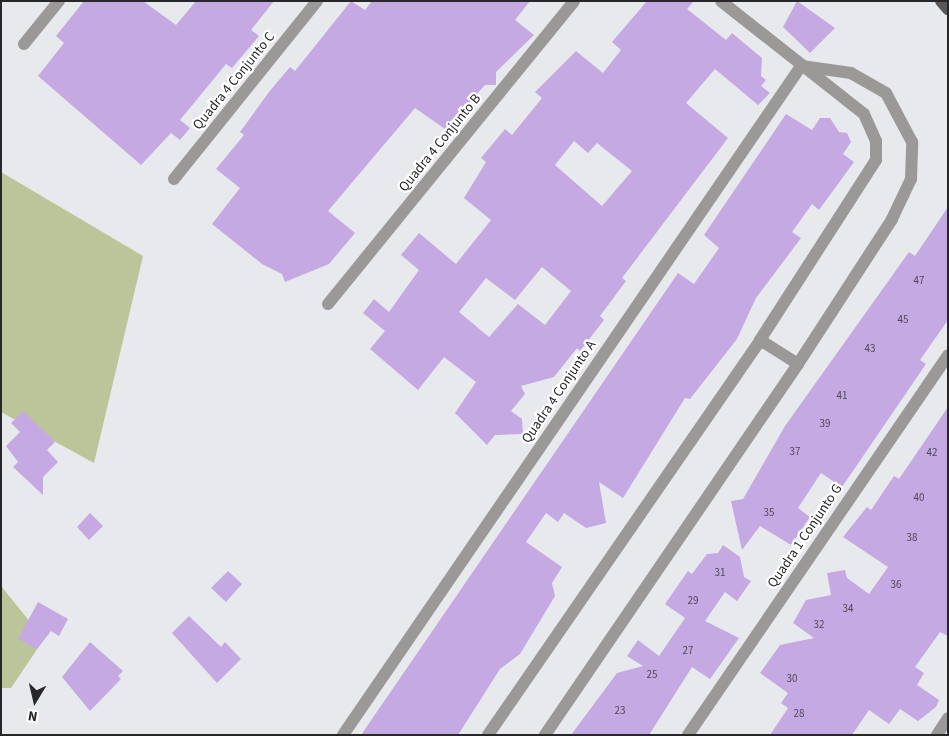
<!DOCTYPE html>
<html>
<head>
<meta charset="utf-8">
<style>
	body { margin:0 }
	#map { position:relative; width:949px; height:736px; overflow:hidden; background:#e8e9ed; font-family:"Source Sans 3",sans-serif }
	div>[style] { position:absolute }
	.green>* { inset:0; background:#bbc599 }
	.building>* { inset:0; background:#c5a9e3 }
	.minor>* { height:12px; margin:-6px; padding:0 6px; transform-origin:6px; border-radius:6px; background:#9b9998 }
	.major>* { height:12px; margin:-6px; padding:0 6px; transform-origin:6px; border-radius:6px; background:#5b5756 }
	span { translate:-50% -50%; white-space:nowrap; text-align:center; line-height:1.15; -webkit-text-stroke:4.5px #fff; paint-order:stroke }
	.number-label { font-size:11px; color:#4e4858 }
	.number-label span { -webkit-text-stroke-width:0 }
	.street-label { font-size:14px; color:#272729 }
	.frame { position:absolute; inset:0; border:2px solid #272729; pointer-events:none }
	.north { position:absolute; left:10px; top:676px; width:50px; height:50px; -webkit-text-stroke:4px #fff; paint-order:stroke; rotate:189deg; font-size:14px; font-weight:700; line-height:20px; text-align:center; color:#272729 }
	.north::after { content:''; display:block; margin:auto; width:18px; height:22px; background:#272729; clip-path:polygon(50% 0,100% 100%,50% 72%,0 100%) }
</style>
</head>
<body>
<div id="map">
	<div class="green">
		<div style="clip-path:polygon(1px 172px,143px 256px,94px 463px,1px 412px)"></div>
		<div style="clip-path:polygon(1px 586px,44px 639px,11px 688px,1px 688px)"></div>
	</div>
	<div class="building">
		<div style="clip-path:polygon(84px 1px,143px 1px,176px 25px,196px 1px,274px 1px,251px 30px,259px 36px,232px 68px,226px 64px,180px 120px,190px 128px,180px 140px,171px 133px,141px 165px,38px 76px,64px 43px,56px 36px)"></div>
		<div style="clip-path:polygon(351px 1px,365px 10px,372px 1px,530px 1px,515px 20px,534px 35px,496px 72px,496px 85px,485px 85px,445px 129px,415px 108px,328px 211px,355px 233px,329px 264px,285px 282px,282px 274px,262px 264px,212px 224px,240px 188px,216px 169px,244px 135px,240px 132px,269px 92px,290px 67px,295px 71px)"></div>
		<div style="clip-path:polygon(evenodd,647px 1px,694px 1px,687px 9px,726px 40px,732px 33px,762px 58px,761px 76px,766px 80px,761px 86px,770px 93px,758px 105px,715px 69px,686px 103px,728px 138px,622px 278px,626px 281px,600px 316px,604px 320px,580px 351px,577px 348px,554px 377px,521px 386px,525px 394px,511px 411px,522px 419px,523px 434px,495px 435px,487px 445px,455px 413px,476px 382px,444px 357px,418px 390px,370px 349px,385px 331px,363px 313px,374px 299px,389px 312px,419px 270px,401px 255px,419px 233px,456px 264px,491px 220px,464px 198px,486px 162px,481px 158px,505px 129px,512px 135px,542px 98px,535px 92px,576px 51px,603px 73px,621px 50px,612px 42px,647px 1px,574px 141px,588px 153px,597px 143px,632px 171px,602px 206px,555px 165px,574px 141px,647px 1px,542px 267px,571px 291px,545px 325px,518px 304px,489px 337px,459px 312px,486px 278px,515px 300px,542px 267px)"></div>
		<div style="clip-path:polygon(797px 1px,835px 28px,810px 53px,783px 27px)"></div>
		<div style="clip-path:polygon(786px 114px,812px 130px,820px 118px,830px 118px,839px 132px,847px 133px,851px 142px,843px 154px,854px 162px,819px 210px,812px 204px,792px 232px,801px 238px,756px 298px,737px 339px,690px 399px,685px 398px,623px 498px,599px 482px,606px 523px,586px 528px,564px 513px,558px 522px,546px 513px,526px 542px,562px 567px,552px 583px,555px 596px,520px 654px,500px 669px,458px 735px,361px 735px,678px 273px,694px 284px,719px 248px,704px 235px)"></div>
		<div style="clip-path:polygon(948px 207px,948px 320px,920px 360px,926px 364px,842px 487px,821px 473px,798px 508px,810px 517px,791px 545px,760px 526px,742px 550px,731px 501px,743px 499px,785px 426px,909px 252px,915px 256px)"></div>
		<div style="clip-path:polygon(948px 407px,948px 636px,940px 632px,915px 667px,924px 673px,917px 685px,939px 700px,936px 707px,918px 721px,900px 709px,889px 724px,869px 710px,852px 735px,770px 735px,788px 708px,781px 703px,788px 693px,760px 673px,780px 645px,814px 638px,793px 623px,806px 600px,831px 595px,827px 573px,845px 570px,847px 578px,869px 594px,888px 567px,843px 537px,867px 507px,871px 510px,894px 476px,899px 479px)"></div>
		<div style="clip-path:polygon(23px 411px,55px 442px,47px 450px,58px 462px,43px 477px,43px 495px,13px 467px,18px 462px,6px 446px,20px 432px,11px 423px)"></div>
		<div style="clip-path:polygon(90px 513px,103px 526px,89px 540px,77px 527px)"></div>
		<div style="clip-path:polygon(723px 545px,740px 557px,744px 577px,751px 581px,737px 601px,725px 592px,705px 621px,739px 638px,710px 679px,692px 667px,649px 735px,571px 735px,617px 673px,643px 666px,627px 656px,638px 640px,659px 656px,685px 618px,665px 604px,688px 571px,692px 574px,707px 554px,718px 553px)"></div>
		<div style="clip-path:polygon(228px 571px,242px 584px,226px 602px,211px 588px)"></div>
		<div style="clip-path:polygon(38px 602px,68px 619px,59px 636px,51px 631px,37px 649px,18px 639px)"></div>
		<div style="clip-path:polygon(189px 616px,221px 647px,225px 642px,241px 659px,217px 683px,172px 633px)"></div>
		<div style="clip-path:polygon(90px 642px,123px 671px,118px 676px,121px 679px,90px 711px,62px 677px)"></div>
	</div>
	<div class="minor">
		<div style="left:24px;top:44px;width:55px;rotate:-50.9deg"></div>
		<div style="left:174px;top:179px;width:228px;rotate:-51.2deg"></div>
		<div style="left:328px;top:304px;width:390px;rotate:-50.9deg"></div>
		<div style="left:760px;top:340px;width:45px;rotate:32.3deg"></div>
		<div style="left:343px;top:735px;width:811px;rotate:-55.6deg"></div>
		<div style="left:488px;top:735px;width:480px;rotate:-55.4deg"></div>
		<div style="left:760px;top:340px;width:214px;rotate:-57.2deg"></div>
		<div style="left:876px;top:160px;width:19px;rotate:-90deg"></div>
		<div style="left:876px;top:141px;width:30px;rotate:-114deg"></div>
		<div style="left:864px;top:114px;width:182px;rotate:-141.7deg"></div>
		<div style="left:545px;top:735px;width:449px;rotate:-55.7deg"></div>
		<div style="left:798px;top:364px;width:173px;rotate:-57deg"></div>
		<div style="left:892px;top:219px;width:44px;rotate:-64.6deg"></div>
		<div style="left:911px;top:179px;width:37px;rotate:-88deg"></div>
		<div style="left:912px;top:142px;width:55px;rotate:-118deg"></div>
		<div style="left:886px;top:93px;width:40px;rotate:-150.3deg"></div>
		<div style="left:851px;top:73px;width:50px;rotate:-172deg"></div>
		<div style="left:688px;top:735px;width:460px;rotate:-55.6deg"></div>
		<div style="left:937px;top:735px;width:20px;rotate:-57deg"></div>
	</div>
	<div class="major">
		<div style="left:941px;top:1px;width:11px;rotate:49deg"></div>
	</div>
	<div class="number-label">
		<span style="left:919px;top:281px">47</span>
		<span style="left:903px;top:320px">45</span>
		<span style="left:870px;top:349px">43</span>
		<span style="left:842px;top:396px">41</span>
		<span style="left:825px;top:424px">39</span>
		<span style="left:795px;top:452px">37</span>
		<span style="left:932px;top:453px">42</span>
		<span style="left:919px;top:498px">40</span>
		<span style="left:769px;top:513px">35</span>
		<span style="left:912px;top:538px">38</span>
		<span style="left:720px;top:573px">31</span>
		<span style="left:896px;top:585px">36</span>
		<span style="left:693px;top:601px">29</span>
		<span style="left:848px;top:609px">34</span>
		<span style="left:819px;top:625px">32</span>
		<span style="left:688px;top:651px">27</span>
		<span style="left:652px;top:675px">25</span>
		<span style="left:792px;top:679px">30</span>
		<span style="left:620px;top:711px">23</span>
		<span style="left:799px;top:714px">28</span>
	</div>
	<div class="street-label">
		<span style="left:234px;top:81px;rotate:-51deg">Quadra 4 Conjunto C</span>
		<span style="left:440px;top:143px;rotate:-51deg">Quadra 4 Conjunto B</span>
		<span style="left:559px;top:392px;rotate:-56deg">Quadra 4 Conjunto A</span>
		<span style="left:805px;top:536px;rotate:-56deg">Quadra 1 Conjunto G</span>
	</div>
	<div class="frame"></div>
	<div class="north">N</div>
</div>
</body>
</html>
